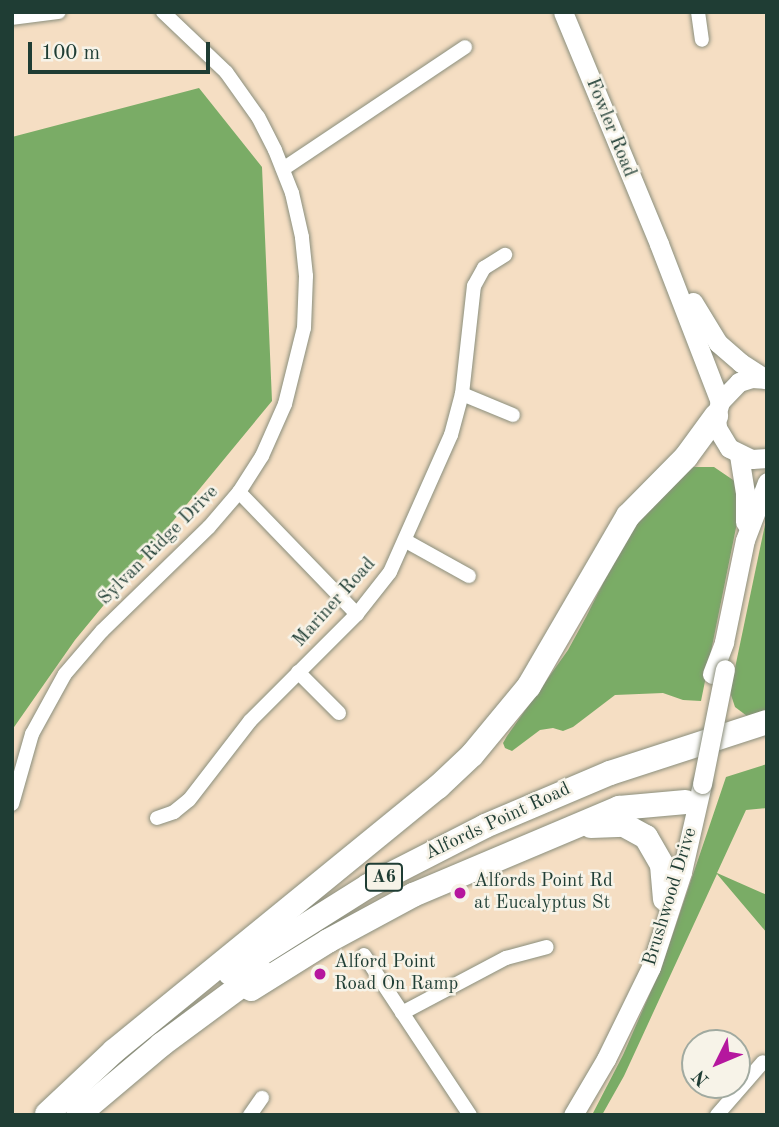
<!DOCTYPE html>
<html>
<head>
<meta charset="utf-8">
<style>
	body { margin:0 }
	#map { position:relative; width:779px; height:1127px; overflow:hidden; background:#f5dec3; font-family:"Old Standard TT",serif }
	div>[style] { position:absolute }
	.forest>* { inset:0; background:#7aac66 }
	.roads { filter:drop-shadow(0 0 2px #8a8e7c) drop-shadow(0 0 2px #8a8e7c) }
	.street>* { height:14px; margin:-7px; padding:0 7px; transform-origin:7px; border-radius:7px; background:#fff }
	.secondary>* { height:19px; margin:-9.5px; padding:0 9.5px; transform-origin:9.5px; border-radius:9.5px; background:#fff }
	.highway>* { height:24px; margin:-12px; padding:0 12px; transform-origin:12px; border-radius:12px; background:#fff }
	.bridges { filter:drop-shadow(0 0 2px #8a8e7c) drop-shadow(0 0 2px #8a8e7c) }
	.secondary-bridge>* { height:19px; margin:-9.5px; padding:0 9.5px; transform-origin:9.5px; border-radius:9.5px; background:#fff }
	.dots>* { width:19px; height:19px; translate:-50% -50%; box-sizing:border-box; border:4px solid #f7f3e8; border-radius:50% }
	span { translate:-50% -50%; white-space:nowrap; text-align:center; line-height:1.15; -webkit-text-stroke:5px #f7f3e8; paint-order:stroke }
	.shield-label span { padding:2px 5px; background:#f7f3e8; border:2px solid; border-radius:5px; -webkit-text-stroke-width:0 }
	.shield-label { font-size:18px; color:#1f3d34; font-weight:700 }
	.street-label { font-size:19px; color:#1f3d34 }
	.poi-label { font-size:19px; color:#1f3d34 }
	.left { translate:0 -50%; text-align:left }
	.frame { position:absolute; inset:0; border:14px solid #1f3d34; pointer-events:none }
	.north { position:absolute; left:681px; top:1029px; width:70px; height:70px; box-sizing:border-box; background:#f7f3e8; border:2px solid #a1aaa0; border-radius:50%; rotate:227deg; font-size:19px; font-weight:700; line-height:28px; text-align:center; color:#1f3d34 }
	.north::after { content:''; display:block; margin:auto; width:24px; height:32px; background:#b5179e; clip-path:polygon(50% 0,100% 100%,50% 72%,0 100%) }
	.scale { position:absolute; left:28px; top:42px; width:182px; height:32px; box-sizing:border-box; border:4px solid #1f3d34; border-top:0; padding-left:9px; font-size:21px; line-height:24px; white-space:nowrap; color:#1f3d34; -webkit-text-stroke:5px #f7f3e8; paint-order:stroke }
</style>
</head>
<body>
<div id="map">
	<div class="forest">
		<div style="clip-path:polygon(199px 88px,262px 167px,272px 401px,75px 640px,12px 730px,12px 137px)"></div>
		<div style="clip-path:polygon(693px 467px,714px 467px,739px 484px,738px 518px,701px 701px,683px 700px,663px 693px,615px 695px,573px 727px,563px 731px,553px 728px,540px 730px,512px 751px,505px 748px,503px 743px,507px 736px,568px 650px,586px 617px,633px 524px)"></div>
		<div style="clip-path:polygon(767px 515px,767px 710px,747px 716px,735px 707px,730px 692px)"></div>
		<div style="clip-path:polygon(767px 764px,767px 808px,746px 810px,717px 873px,767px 895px,767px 933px,717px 874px,624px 1076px,602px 1115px,592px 1115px,623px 1055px,662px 966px,726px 777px)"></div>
	</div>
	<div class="roads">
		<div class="street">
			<div style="left:698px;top:12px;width:28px;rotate:82deg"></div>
			<div style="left:12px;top:18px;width:47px;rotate:-7.3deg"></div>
			<div style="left:283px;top:169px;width:219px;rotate:-33.8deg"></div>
			<div style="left:462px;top:394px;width:55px;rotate:22.4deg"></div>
			<div style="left:239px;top:492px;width:170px;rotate:46deg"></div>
			<div style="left:406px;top:541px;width:72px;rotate:29.1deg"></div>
			<div style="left:298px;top:672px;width:58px;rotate:45deg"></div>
			<div style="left:12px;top:804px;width:73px;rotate:-74.1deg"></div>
			<div style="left:32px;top:734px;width:68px;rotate:-61.2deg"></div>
			<div style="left:65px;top:674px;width:57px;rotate:-49.3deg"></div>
			<div style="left:102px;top:631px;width:149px;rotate:-44.2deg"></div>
			<div style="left:209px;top:527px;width:46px;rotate:-49.4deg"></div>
			<div style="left:239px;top:492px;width:43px;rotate:-57.4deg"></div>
			<div style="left:262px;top:456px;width:57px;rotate:-66.1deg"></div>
			<div style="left:285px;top:404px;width:78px;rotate:-76deg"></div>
			<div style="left:304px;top:328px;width:52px;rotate:-87.8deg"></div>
			<div style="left:306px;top:276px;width:39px;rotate:-96deg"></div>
			<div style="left:302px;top:237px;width:45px;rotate:-102.8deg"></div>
			<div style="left:292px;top:193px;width:46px;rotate:-111.6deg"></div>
			<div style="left:275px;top:150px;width:37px;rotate:-117deg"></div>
			<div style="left:258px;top:117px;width:55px;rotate:-125.4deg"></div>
			<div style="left:226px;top:72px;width:87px;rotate:-136.4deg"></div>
			<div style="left:157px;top:818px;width:18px;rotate:-19deg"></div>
			<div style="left:174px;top:812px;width:19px;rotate:-39deg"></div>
			<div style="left:189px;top:800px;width:100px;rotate:-52.3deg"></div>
			<div style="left:250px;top:721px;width:151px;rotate:-45deg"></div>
			<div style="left:357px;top:614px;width:53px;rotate:-51.8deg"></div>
			<div style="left:390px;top:572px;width:150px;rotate:-66deg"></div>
			<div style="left:451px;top:435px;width:42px;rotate:-75deg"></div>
			<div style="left:462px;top:394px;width:109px;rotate:-83.7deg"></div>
			<div style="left:474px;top:286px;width:21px;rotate:-61deg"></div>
			<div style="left:484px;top:268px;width:25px;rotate:-32deg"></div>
			<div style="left:364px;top:955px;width:192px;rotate:56.5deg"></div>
			<div style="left:402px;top:1013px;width:118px;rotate:-27.9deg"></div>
			<div style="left:506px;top:958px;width:42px;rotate:-15deg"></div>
			<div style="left:250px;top:1115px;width:21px;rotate:-55deg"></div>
			<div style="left:717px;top:1115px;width:70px;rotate:-49deg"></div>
		</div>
		<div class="secondary">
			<div style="left:563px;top:12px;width:251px;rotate:67.5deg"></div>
			<div style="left:659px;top:244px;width:169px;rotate:68.9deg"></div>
			<div style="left:693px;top:302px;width:48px;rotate:58.6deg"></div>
			<div style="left:718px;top:343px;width:30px;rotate:41deg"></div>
			<div style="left:741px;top:363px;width:30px;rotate:33deg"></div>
			<div style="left:767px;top:379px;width:15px;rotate:-176deg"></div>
			<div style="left:752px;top:378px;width:14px;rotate:163deg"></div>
			<div style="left:739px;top:382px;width:28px;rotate:134deg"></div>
			<div style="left:720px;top:402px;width:15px;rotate:106deg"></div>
			<div style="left:716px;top:416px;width:12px;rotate:85deg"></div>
			<div style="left:717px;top:428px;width:23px;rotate:59deg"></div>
			<div style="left:729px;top:448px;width:25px;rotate:26deg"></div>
			<div style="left:752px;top:459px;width:15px;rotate:-4deg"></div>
			<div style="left:739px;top:455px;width:37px;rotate:81deg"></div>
			<div style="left:745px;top:492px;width:30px;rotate:90deg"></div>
			<div style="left:712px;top:674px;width:34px;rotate:-69deg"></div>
			<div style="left:724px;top:642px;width:104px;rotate:-78.4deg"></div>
			<div style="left:745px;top:540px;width:62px;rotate:-69.2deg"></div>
			<div style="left:573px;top:1115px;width:65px;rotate:-59.5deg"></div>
			<div style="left:606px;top:1059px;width:102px;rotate:-63.9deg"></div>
			<div style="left:651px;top:967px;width:100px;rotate:-71.9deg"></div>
			<div style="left:682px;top:872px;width:90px;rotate:-77.2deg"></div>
		</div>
		<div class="highway">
			<div style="left:591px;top:826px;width:33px;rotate:-2deg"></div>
			<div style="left:624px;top:825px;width:25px;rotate:29deg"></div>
			<div style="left:646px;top:837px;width:32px;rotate:60deg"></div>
			<div style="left:662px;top:865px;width:34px;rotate:85deg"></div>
			<div style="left:230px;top:973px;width:163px;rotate:-32.2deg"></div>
			<div style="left:368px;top:886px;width:131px;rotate:-27.1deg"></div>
			<div style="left:485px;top:826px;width:136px;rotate:-23deg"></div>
			<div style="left:610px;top:773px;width:165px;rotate:-18deg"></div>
			<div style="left:251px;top:989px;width:91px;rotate:-31.9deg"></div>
			<div style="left:328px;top:941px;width:97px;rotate:-28.4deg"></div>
			<div style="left:413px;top:895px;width:224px;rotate:-22.9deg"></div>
			<div style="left:619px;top:808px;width:67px;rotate:-5.1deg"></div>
			<div style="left:47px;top:1114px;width:92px;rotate:-43.2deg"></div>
			<div style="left:114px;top:1051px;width:418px;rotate:-39.2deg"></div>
			<div style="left:438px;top:787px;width:47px;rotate:-43.3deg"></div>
			<div style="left:472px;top:755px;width:89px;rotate:-50.4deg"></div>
			<div style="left:529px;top:686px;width:197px;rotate:-59.8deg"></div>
			<div style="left:628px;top:516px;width:83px;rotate:-45.5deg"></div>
			<div style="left:686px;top:457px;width:51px;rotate:-53.8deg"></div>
			<div style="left:78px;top:1115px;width:109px;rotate:-40.1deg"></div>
			<div style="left:161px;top:1045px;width:124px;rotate:-36.5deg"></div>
		</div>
	</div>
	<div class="bridges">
		<div class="secondary-bridge">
			<div style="left:702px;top:784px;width:117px;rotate:-78.7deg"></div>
		</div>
	</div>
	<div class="dots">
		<div style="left:460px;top:893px;background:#b5179e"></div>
		<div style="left:320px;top:974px;background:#b5179e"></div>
	</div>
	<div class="shield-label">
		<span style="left:384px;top:877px">A6</span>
	</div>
	<div class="street-label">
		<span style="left:610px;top:128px;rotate:68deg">Fowler Road</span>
		<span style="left:159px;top:546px;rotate:-45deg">Sylvan Ridge Drive</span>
		<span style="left:335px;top:603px;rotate:-48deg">Mariner Road</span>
		<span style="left:498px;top:822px;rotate:-25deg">Alfords Point Road</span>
		<span style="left:671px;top:897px;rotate:-73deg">Brushwood Drive</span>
	</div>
	<div class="poi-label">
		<span class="left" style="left:474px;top:893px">Alfords Point Rd<br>at Eucalyptus St</span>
		<span class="left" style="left:334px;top:974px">Alford Point<br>Road On Ramp</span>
	</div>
	<div class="frame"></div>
	<div class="north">N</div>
	<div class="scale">100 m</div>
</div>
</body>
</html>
